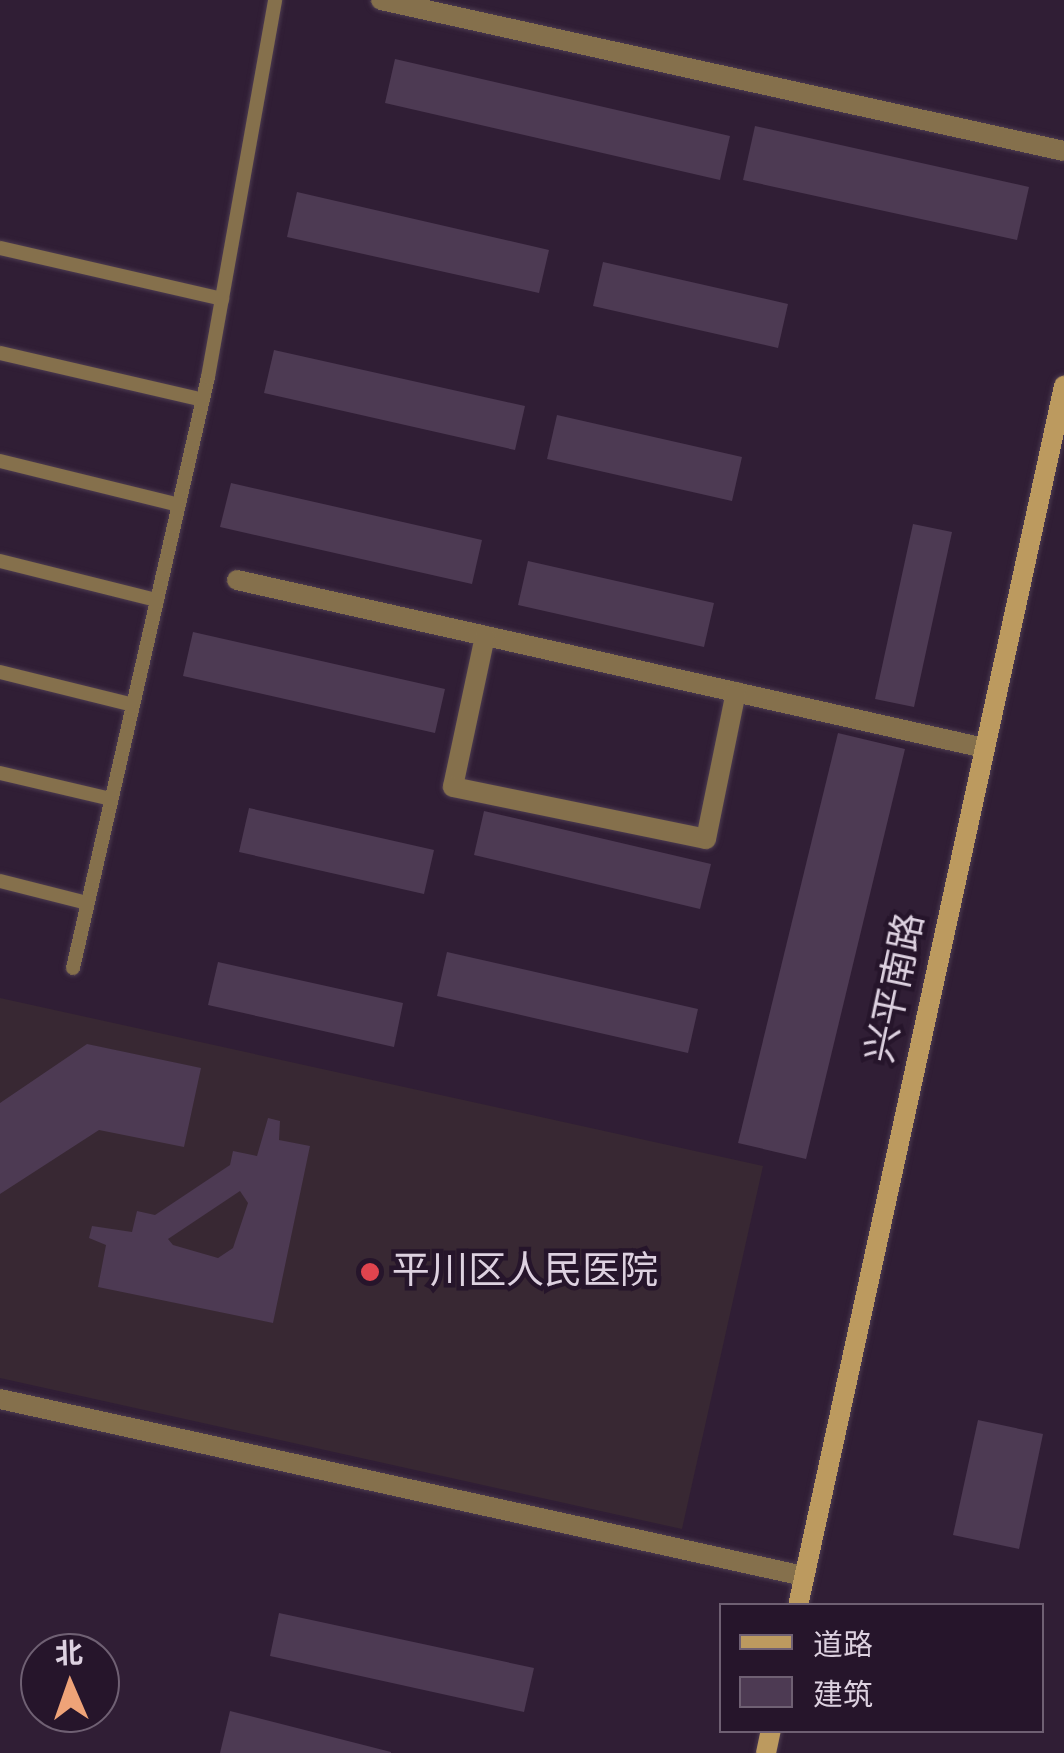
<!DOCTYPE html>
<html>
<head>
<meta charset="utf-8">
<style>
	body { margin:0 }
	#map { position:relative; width:1064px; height:1753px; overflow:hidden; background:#301e35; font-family:"Sofia Sans Condensed","Noto Sans SC",sans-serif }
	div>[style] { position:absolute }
	.medical>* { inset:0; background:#382833 }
	.building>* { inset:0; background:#4d3a53 }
	.roads { filter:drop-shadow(0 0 2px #4c3b50) drop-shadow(0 0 2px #4c3b50) }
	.service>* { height:14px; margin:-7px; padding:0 7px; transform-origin:7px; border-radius:7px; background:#85704c }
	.minor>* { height:20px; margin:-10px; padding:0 10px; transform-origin:10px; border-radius:10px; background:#85704c }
	.secondary>* { height:20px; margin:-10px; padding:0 10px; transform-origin:10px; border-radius:10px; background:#bc9a5f }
	.dots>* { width:28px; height:28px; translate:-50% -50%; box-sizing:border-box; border:5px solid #26152b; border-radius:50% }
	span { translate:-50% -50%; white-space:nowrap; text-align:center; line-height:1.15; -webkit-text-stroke:9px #26152b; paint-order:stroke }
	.street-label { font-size:38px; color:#ddd1e0 }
	.poi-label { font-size:38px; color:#ddd1e0 }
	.left { translate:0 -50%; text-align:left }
	.legend { position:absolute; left:719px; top:1603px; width:325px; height:130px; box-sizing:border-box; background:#26152b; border:2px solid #6f6073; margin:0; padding:12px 18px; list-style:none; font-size:30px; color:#ddd1e0 }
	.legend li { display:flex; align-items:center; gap:20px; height:50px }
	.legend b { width:50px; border:2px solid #6f6073 }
	.north { position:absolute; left:20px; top:1633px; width:100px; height:100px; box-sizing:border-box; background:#26152b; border:2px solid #6f6073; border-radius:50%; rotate:358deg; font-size:28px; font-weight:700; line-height:40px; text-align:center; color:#ddd1e0 }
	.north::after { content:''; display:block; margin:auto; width:35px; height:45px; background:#efa378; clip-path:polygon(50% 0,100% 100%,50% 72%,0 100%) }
</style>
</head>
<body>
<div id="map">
	<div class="medical">
		<div style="clip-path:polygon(0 998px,763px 1166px,682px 1529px,0 1378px)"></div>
	</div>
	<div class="building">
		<div style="clip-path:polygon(395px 59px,730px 136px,720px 180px,385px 103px)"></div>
		<div style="clip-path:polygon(755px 126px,1029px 187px,1017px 240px,743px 180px)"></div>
		<div style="clip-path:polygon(297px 192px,549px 250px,539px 293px,287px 237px)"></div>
		<div style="clip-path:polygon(603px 262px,788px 304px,778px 348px,593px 306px)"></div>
		<div style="clip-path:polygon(274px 350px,525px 406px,515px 450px,264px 393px)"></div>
		<div style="clip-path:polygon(557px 415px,742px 457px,732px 501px,547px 459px)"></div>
		<div style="clip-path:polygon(231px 483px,482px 540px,472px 584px,220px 527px)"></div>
		<div style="clip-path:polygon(913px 524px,952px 532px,914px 707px,875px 699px)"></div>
		<div style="clip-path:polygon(528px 561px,714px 603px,704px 647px,518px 605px)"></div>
		<div style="clip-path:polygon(193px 632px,445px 689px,435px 733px,183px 676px)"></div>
		<div style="clip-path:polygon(838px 733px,905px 749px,806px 1159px,738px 1143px)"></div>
		<div style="clip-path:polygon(249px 808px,434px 850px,424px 894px,239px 852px)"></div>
		<div style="clip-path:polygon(484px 811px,711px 864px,700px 909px,474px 855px)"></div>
		<div style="clip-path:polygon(447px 952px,698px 1009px,688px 1053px,437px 996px)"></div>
		<div style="clip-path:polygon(218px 962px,403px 1003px,394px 1047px,208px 1005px)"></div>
		<div style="clip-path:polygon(87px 1044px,201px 1068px,184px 1147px,99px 1130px,0 1194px,0 1103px)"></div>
		<div style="clip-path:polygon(evenodd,268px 1118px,280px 1121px,279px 1140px,310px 1146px,273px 1323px,98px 1287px,106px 1245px,89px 1238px,92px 1226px,132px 1232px,137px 1211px,155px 1215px,230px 1165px,233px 1151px,257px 1156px,268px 1118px,240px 1191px,248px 1203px,233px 1248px,218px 1258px,173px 1245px,168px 1239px,240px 1191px)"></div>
		<div style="clip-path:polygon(978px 1420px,1043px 1434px,1019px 1549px,953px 1535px)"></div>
		<div style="clip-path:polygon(279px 1613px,534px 1668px,524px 1712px,270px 1656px)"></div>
		<div style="clip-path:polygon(230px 1711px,391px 1752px,391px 1753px,220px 1753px)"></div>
	</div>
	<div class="roads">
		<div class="service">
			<div style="left:0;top:248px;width:228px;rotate:12.9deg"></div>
			<div style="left:0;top:353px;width:208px;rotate:13deg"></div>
			<div style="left:0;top:461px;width:184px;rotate:13.8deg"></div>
			<div style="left:0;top:561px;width:162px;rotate:14deg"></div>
			<div style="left:0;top:672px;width:137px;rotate:13.9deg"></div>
			<div style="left:0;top:773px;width:114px;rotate:13.2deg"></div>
			<div style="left:0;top:881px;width:90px;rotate:14.2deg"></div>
			<div style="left:73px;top:968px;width:606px;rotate:-77.13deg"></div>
			<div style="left:208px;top:377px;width:383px;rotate:-79.9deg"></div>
		</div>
		<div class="minor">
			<div style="left:381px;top:0;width:699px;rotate:12.47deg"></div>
			<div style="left:237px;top:580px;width:766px;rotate:12.67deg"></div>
			<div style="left:485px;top:636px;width:154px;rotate:102deg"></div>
			<div style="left:453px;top:787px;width:258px;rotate:11.6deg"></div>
			<div style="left:706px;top:839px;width:150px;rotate:-78.5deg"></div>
			<div style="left:0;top:1399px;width:823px;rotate:12.42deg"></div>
		</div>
		<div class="secondary">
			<div style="left:798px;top:1606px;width:1249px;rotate:-77.7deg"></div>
			<div style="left:766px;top:1753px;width:24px;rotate:-78deg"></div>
		</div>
	</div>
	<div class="dots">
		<div style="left:370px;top:1272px;background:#e0444e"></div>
	</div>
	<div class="street-label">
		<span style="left:896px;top:988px;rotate:-78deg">兴平南路</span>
	</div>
	<div class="poi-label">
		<span class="left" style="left:392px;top:1272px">平川区人民医院</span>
	</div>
	<ul class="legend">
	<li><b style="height:12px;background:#bc9a5f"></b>道路</li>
	<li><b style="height:28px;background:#4d3a53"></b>建筑</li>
	</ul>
	<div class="north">北</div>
</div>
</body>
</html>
